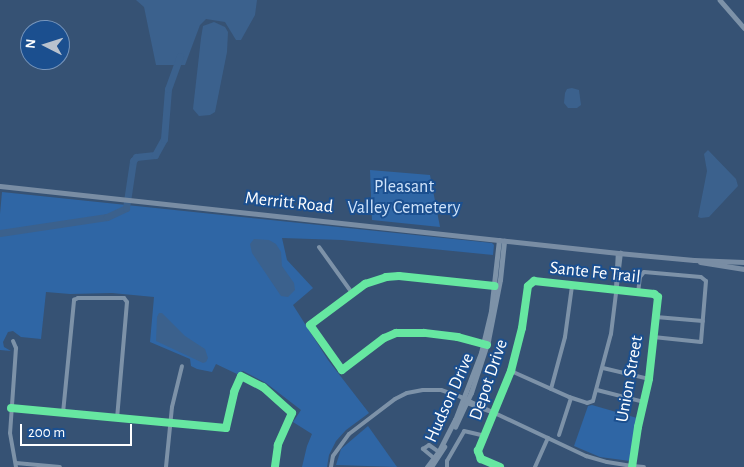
<!DOCTYPE html>
<html>
<head>
<meta charset="utf-8">
<style>
	body { margin:0 }
	#map { position:relative; width:744px; height:467px; overflow:hidden; background:#365274; font-family:"Alegreya Sans",sans-serif }
	div>[style] { position:absolute }
	.green>* { inset:0; background:#2f66a5 }
	.water>* { inset:0; background:#3b618d }
	.river>* { height:7px; margin:-3.5px; padding:0 3.5px; transform-origin:3.5px; border-radius:3.5px; background:#3b618d }
	.minor>* { height:4px; margin:-2px; padding:0 2px; transform-origin:2px; border-radius:2px; background:#7d92a8 }
	.tertiary>* { height:4.5px; margin:-2.25px; padding:0 2.25px; transform-origin:2.25px; border-radius:2.25px; background:#7d92a8 }
	.secondary>* { height:5px; margin:-2.5px; padding:0 2.5px; transform-origin:2.5px; border-radius:2.5px; background:#798da4 }
	.cycleway>* { height:8px; margin:-4px; padding:0 4px; transform-origin:4px; border-radius:4px; background:#66e7a1 }
	span { translate:-50% -50%; white-space:nowrap; text-align:center; line-height:1.15; -webkit-text-stroke:4px #1b4f8f; paint-order:stroke }
	.park-label { font-size:18px; color:#cfe3fa }
	.street-label { font-size:18px; color:#fff }
	.north { position:absolute; left:20px; top:20px; width:50px; height:50px; box-sizing:border-box; background:#1b4f8f; border:1px solid #7695bc; border-radius:50%; rotate:275deg; font-size:14px; font-weight:700; line-height:20px; text-align:center; color:#fff }
	.north::after { content:''; display:block; margin:auto; width:18px; height:22px; background:#b9c2ce; clip-path:polygon(50% 0,100% 100%,50% 72%,0 100%) }
	.scale { position:absolute; left:20px; top:424px; width:112px; height:22px; box-sizing:border-box; border:2px solid #fff; border-top:0; padding-left:6px; font-size:15px; line-height:18px; white-space:nowrap; color:#fff; -webkit-text-stroke:4px #1b4f8f; paint-order:stroke }
</style>
</head>
<body>
<div id="map">
	<div class="green">
		<div style="clip-path:polygon(370px 170px,430px 175px,440px 227px,372px 220px)"></div>
		<div style="clip-path:polygon(2px 192px,492px 243px,494px 245px,493px 255px,342px 240px,282px 238px,287px 260px,313px 288px,293px 305px,328px 360px,369px 413px,346px 430px,336px 441px,329px 455px,327px 467px,302px 467px,307px 446px,312px 434px,293px 422px,301px 410px,266px 383px,243px 371px,237px 374px,216px 364px,212px 372px,197px 369px,191px 366px,190px 359px,150px 342px,154px 297px,112px 293px,70px 294px,46px 292px,41px 339px,21px 337px,13px 331px,8px 332px,3px 342px,4px 347px,11px 351px,0 350px,0 214px)"></div>
		<div style="clip-path:polygon(592px 405px,637px 418px,630px 461px,600px 457px,574px 446px,588px 406px)"></div>
		<div style="clip-path:polygon(368px 426px,397px 467px,336px 465px,341px 449px)"></div>
	</div>
	<div class="water">
		<div style="clip-path:polygon(136px 0,257px 0,255px 15px,241px 40px,236px 40px,225px 22px,206px 19px,200px 25px,185px 65px,156px 65px,144px 7px)"></div>
		<div style="clip-path:polygon(214px 22px,225px 27px,228px 32px,227px 52px,215px 112px,210px 115px,199px 116px,193px 109px,201px 38px,203px 26px)"></div>
		<div style="clip-path:polygon(572px 88px,579px 90px,581px 105px,577px 108px,568px 108px,564px 103px,565px 93px,567px 89px)"></div>
		<div style="clip-path:polygon(708px 150px,736px 179px,738px 186px,709px 217px,701px 218px,698px 217px,707px 171px,704px 154px)"></div>
		<div style="clip-path:polygon(254px 239px,269px 240px,276px 244px,281px 252px,282px 266px,294px 283px,295px 290px,288px 297px,281px 296px,252px 253px,250px 244px)"></div>
		<div style="clip-path:polygon(159px 313px,162px 313px,185px 336px,205px 349px,208px 358px,206px 362px,203px 363px,156px 341px,157px 317px)"></div>
	</div>
	<div class="river">
		<div style="left:0;top:233px;width:108px;rotate:-8.5deg"></div>
		<div style="left:107px;top:217px;width:21px;rotate:-25deg"></div>
		<div style="left:126px;top:208px;width:48px;rotate:-81.5deg"></div>
		<div style="left:133px;top:161px;width:5px;rotate:-53deg"></div>
		<div style="left:136px;top:157px;width:19px;rotate:-6deg"></div>
		<div style="left:155px;top:155px;width:18px;rotate:-61deg"></div>
		<div style="left:164px;top:139px;width:50px;rotate:-85.4deg"></div>
		<div style="left:168px;top:89px;width:35px;rotate:-70deg"></div>
	</div>
	<div class="minor">
		<div style="left:319px;top:247px;width:57px;rotate:54.3deg"></div>
		<div style="left:616px;top:288px;width:35px;rotate:-87deg"></div>
		<div style="left:638px;top:293px;width:16px;rotate:-83deg"></div>
		<div style="left:640px;top:277px;width:6px;rotate:-51deg"></div>
		<div style="left:644px;top:272px;width:57px;rotate:5deg"></div>
		<div style="left:701px;top:277px;width:6px;rotate:39deg"></div>
		<div style="left:706px;top:281px;width:61px;rotate:94.7deg"></div>
		<div style="left:701px;top:342px;width:48px;rotate:-174.1deg"></div>
		<div style="left:656px;top:317px;width:47px;rotate:4.9deg"></div>
		<div style="left:13px;top:341px;width:8px;rotate:67deg"></div>
		<div style="left:16px;top:348px;width:85px;rotate:94deg"></div>
		<div style="left:10px;top:433px;width:35px;rotate:80deg"></div>
		<div style="left:485px;top:344px;width:28px;rotate:-165deg"></div>
		<div style="left:458px;top:337px;width:34px;rotate:-173deg"></div>
		<div style="left:424px;top:333px;width:28px;rotate:180deg"></div>
		<div style="left:396px;top:333px;width:13px;rotate:157deg"></div>
		<div style="left:384px;top:338px;width:53px;rotate:142.7deg"></div>
		<div style="left:342px;top:370px;width:55px;rotate:-125.4deg"></div>
		<div style="left:310px;top:325px;width:69px;rotate:-36.7deg"></div>
		<div style="left:365px;top:284px;width:22px;rotate:-18deg"></div>
		<div style="left:386px;top:277px;width:13px;rotate:-4deg"></div>
		<div style="left:399px;top:276px;width:96px;rotate:6deg"></div>
		<div style="left:603px;top:368px;width:47px;rotate:13.4deg"></div>
		<div style="left:511px;top:371px;width:64px;rotate:24.1deg"></div>
		<div style="left:569px;top:397px;width:19px;rotate:18deg"></div>
		<div style="left:587px;top:403px;width:6px;rotate:-18deg"></div>
		<div style="left:593px;top:401px;width:69px;rotate:-75deg"></div>
		<div style="left:611px;top:334px;width:82px;rotate:-83deg"></div>
		<div style="left:551px;top:389px;width:54px;rotate:-74.9deg"></div>
		<div style="left:565px;top:337px;width:51px;rotate:-82.2deg"></div>
		<div style="left:597px;top:390px;width:49px;rotate:14.3deg"></div>
		<div style="left:467px;top:400px;width:132px;rotate:25.2deg"></div>
		<div style="left:586px;top:456px;width:22px;rotate:16deg"></div>
		<div style="left:607px;top:462px;width:25px;rotate:9deg"></div>
		<div style="left:11px;top:408px;width:216px;rotate:5.3deg"></div>
		<div style="left:226px;top:428px;width:37px;rotate:-77deg"></div>
		<div style="left:234px;top:392px;width:17px;rotate:-66deg"></div>
		<div style="left:241px;top:376px;width:25px;rotate:27deg"></div>
		<div style="left:263px;top:387px;width:39px;rotate:42deg"></div>
		<div style="left:292px;top:413px;width:35px;rotate:114deg"></div>
		<div style="left:278px;top:445px;width:22px;rotate:98deg"></div>
		<div style="left:63px;top:413px;width:114px;rotate:-84.4deg"></div>
		<div style="left:74px;top:300px;width:4px;rotate:-27deg"></div>
		<div style="left:78px;top:298px;width:46px"></div>
		<div style="left:124px;top:298px;width:5px;rotate:53deg"></div>
		<div style="left:127px;top:302px;width:117px;rotate:94.9deg"></div>
		<div style="left:559px;top:435px;width:39px;rotate:-72deg"></div>
		<div style="left:435px;top:459px;width:16px;rotate:-140deg"></div>
		<div style="left:423px;top:449px;width:7px;rotate:-34deg"></div>
		<div style="left:429px;top:445px;width:12px;rotate:35deg"></div>
		<div style="left:16px;top:463px;width:44px;rotate:5.2deg"></div>
		<div style="left:166px;top:467px;width:60px;rotate:-84.3deg"></div>
		<div style="left:172px;top:407px;width:42px;rotate:-76.3deg"></div>
		<div style="left:331px;top:467px;width:11px;rotate:-80deg"></div>
		<div style="left:333px;top:456px;width:27px;rotate:-54deg"></div>
		<div style="left:349px;top:434px;width:58px;rotate:-37.3deg"></div>
		<div style="left:395px;top:399px;width:13px;rotate:-27deg"></div>
		<div style="left:407px;top:393px;width:16px;rotate:-11deg"></div>
		<div style="left:423px;top:390px;width:18px"></div>
		<div style="left:441px;top:390px;width:21px;rotate:19deg"></div>
		<div style="left:461px;top:397px;width:8px;rotate:45deg"></div>
		<div style="left:467px;top:403px;width:30px;rotate:20deg"></div>
		<div style="left:447px;top:467px;width:6px;rotate:-90deg"></div>
		<div style="left:447px;top:461px;width:34px;rotate:-60deg"></div>
		<div style="left:464px;top:431px;width:22px;rotate:13deg"></div>
		<div style="left:500px;top:467px;width:21px;rotate:-157deg"></div>
		<div style="left:481px;top:459px;width:9px;rotate:-111deg"></div>
		<div style="left:478px;top:451px;width:87px;rotate:-67.6deg"></div>
		<div style="left:511px;top:371px;width:44px;rotate:-75.7deg"></div>
		<div style="left:522px;top:328px;width:42px;rotate:-81.9deg"></div>
		<div style="left:528px;top:286px;width:8px;rotate:-40deg"></div>
		<div style="left:534px;top:281px;width:121px;rotate:6.2deg"></div>
		<div style="left:654px;top:294px;width:5px;rotate:37deg"></div>
		<div style="left:658px;top:297px;width:82px;rotate:96.3deg"></div>
		<div style="left:649px;top:379px;width:49px;rotate:102.9deg"></div>
		<div style="left:638px;top:427px;width:40px;rotate:98.5deg"></div>
		<div style="left:535px;top:467px;width:32px;rotate:-66deg"></div>
	</div>
	<div class="tertiary">
		<div style="left:720px;top:0;width:37px;rotate:49deg"></div>
		<div style="left:455px;top:427px;width:38px;rotate:-65deg"></div>
		<div style="left:471px;top:393px;width:55px;rotate:-71.9deg"></div>
		<div style="left:488px;top:341px;width:62px;rotate:-78.9deg"></div>
		<div style="left:500px;top:280px;width:39px;rotate:-84deg"></div>
		<div style="left:632px;top:466px;width:11px;rotate:5deg"></div>
		<div style="left:427px;top:467px;width:20px;rotate:-53deg"></div>
		<div style="left:439px;top:451px;width:35px;rotate:-63deg"></div>
		<div style="left:455px;top:420px;width:72px;rotate:-68.8deg"></div>
		<div style="left:481px;top:353px;width:43px;rotate:-76.6deg"></div>
		<div style="left:491px;top:311px;width:71px;rotate:-83.6deg"></div>
		<div style="left:431px;top:467px;width:24px;rotate:-57deg"></div>
	</div>
	<div class="secondary">
		<div style="left:0;top:186px;width:622px;rotate:6.19deg"></div>
		<div style="left:618px;top:253px;width:76px;rotate:5.3deg"></div>
		<div style="left:694px;top:260px;width:50px;rotate:2.3deg"></div>
		<div style="left:700px;top:262px;width:45px;rotate:9deg"></div>
	</div>
	<div class="cycleway">
		<div style="left:487px;top:345px;width:30px;rotate:-165deg"></div>
		<div style="left:458px;top:337px;width:34px;rotate:-173deg"></div>
		<div style="left:424px;top:333px;width:28px;rotate:180deg"></div>
		<div style="left:396px;top:333px;width:13px;rotate:157deg"></div>
		<div style="left:384px;top:338px;width:53px;rotate:142.7deg"></div>
		<div style="left:342px;top:370px;width:55px;rotate:-125.4deg"></div>
		<div style="left:310px;top:325px;width:69px;rotate:-36.7deg"></div>
		<div style="left:365px;top:284px;width:22px;rotate:-18deg"></div>
		<div style="left:386px;top:277px;width:13px;rotate:-4deg"></div>
		<div style="left:399px;top:276px;width:96px;rotate:6deg"></div>
		<div style="left:11px;top:408px;width:216px;rotate:5.3deg"></div>
		<div style="left:226px;top:428px;width:37px;rotate:-77deg"></div>
		<div style="left:234px;top:392px;width:17px;rotate:-66deg"></div>
		<div style="left:241px;top:376px;width:25px;rotate:27deg"></div>
		<div style="left:263px;top:387px;width:39px;rotate:42deg"></div>
		<div style="left:292px;top:413px;width:35px;rotate:114deg"></div>
		<div style="left:278px;top:445px;width:22px;rotate:98deg"></div>
		<div style="left:500px;top:467px;width:21px;rotate:-157deg"></div>
		<div style="left:481px;top:459px;width:9px;rotate:-111deg"></div>
		<div style="left:478px;top:451px;width:87px;rotate:-67.6deg"></div>
		<div style="left:511px;top:371px;width:44px;rotate:-75.7deg"></div>
		<div style="left:522px;top:328px;width:42px;rotate:-81.9deg"></div>
		<div style="left:528px;top:286px;width:8px;rotate:-40deg"></div>
		<div style="left:534px;top:281px;width:121px;rotate:6.2deg"></div>
		<div style="left:654px;top:294px;width:5px;rotate:37deg"></div>
		<div style="left:658px;top:297px;width:82px;rotate:96.3deg"></div>
		<div style="left:649px;top:379px;width:49px;rotate:102.9deg"></div>
		<div style="left:638px;top:427px;width:40px;rotate:98.5deg"></div>
	</div>
	<div class="park-label">
		<span style="left:404px;top:198px">Pleasant<br>Valley Cemetery</span>
	</div>
	<div class="street-label">
		<span style="left:289px;top:203px;rotate:6deg">Merritt Road</span>
		<span style="left:595px;top:273px;rotate:6deg">Sante Fe Trail</span>
		<span style="left:630px;top:379px;rotate:-80deg">Union Street</span>
		<span style="left:489px;top:380px;rotate:-71deg">Depot Drive</span>
		<span style="left:450px;top:398px;rotate:-66deg">Hudson Drive</span>
	</div>
	<div class="north">N</div>
	<div class="scale">200 m</div>
</div>
</body>
</html>
